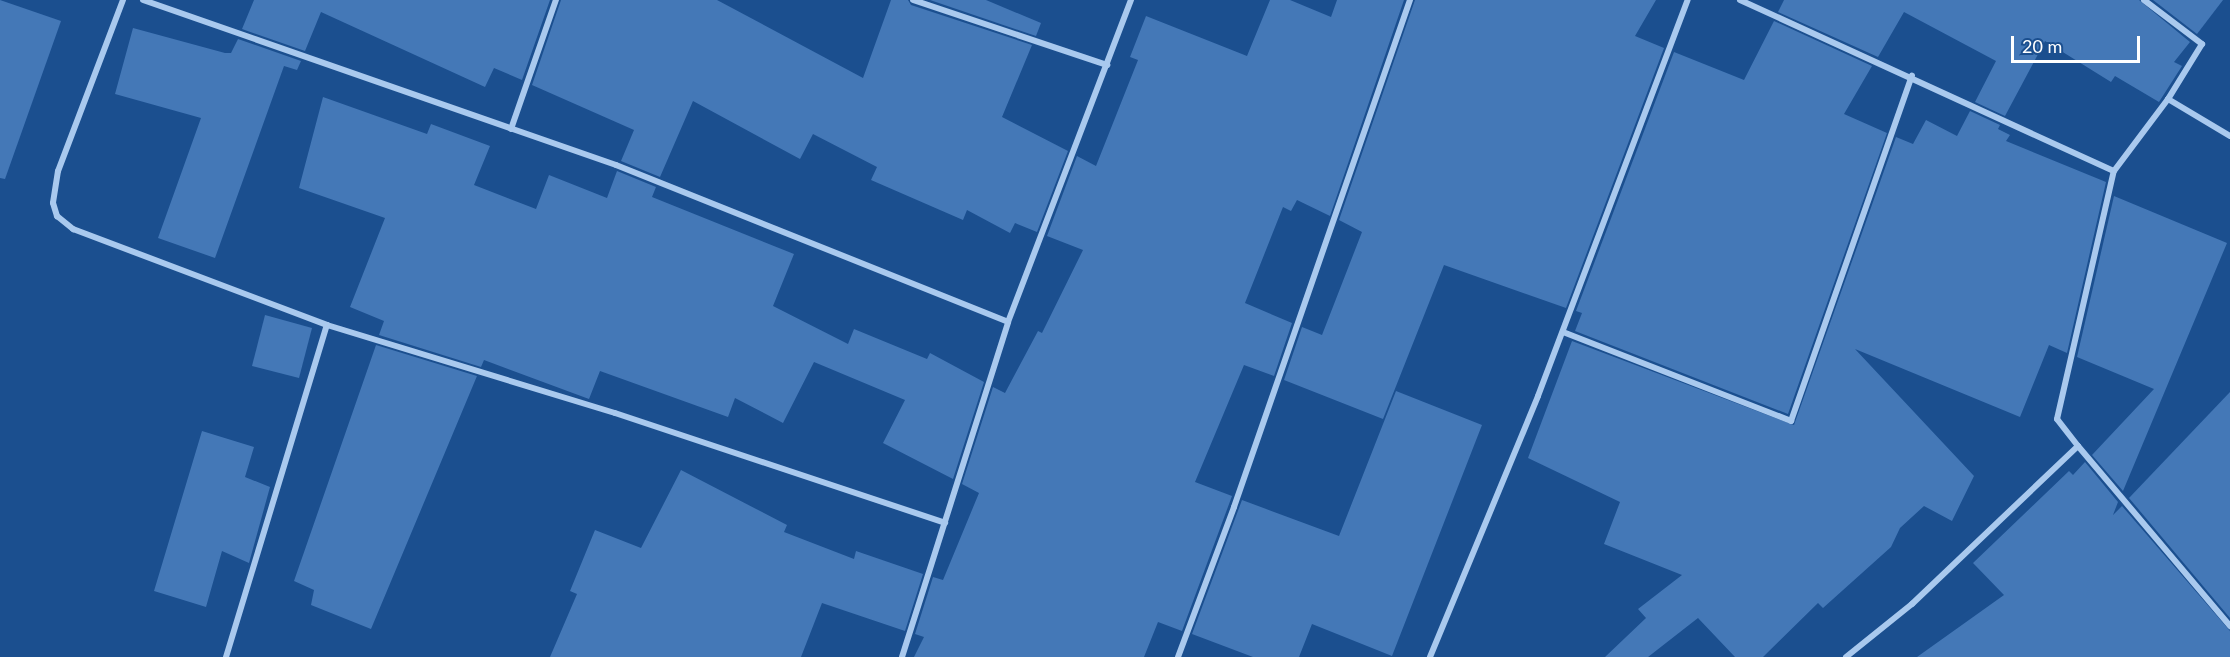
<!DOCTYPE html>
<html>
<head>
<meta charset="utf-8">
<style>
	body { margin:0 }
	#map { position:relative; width:2230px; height:657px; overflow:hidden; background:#1b4f8f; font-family:Lato,sans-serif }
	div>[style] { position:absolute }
	.building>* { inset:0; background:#4478b7 }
	.minor>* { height:6px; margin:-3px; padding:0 3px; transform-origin:3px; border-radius:3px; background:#a9c9ee }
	span { translate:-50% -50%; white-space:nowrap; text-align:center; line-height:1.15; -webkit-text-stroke:5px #1b4f8f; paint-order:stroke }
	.scale { position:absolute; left:2011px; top:36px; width:129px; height:27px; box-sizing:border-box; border:3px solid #fff; border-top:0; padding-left:8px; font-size:18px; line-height:21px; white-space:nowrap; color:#fff; -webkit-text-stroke:4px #1b4f8f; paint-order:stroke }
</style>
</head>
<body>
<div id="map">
	<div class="building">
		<div style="clip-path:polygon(0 0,61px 21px,5px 179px,0 178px)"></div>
		<div style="clip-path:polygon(254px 0,550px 0,522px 80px,494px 68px,485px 87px,321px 12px,305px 51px,242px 29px)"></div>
		<div style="clip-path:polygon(561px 0,717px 0,863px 78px,891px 0,908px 0,911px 5px,1032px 45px,1002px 117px,1068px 151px,1037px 232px,1015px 223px,1010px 233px,967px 210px,963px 220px,871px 180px,877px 167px,813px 134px,800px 159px,693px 101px,660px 177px,621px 161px,634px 130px,532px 85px)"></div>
		<div style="clip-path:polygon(930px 0,986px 0,1041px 23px,1036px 36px)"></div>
		<div style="clip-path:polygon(1270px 0,1290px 0,1331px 17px,1337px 0,1404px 0,1330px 216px,1297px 200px,1291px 211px,1283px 207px,1245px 303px,1292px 323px,1274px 376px,1244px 365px,1195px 482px,1232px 496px,1182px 631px,1158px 622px,1144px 657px,914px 657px,924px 637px,915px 634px,933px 577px,943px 580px,979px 493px,962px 484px,993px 387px,1005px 393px,1038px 331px,1042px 333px,1083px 250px,1047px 236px,1077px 156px,1096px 166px,1138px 60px,1130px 57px,1146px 16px,1247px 56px)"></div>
		<div style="clip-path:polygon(1415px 0,1656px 0,1635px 36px,1664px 48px,1566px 308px,1444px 265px,1383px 419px,1284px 380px,1302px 327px,1322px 335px,1362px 232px,1339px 220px)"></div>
		<div style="clip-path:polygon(1784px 0,2139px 0,2190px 42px,2174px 62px,2182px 66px,2159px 102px,2115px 76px,2111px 82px,2045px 41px,2005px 116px,1975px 102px,1996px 61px,1904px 12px,1878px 57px,1778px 12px)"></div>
		<div style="clip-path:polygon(2153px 0,2223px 0,2197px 34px)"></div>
		<div style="clip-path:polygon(1774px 21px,1872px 66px,1844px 114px,1887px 133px,1788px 414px,1575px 331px,1582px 313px,1576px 311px,1674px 52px,1744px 80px)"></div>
		<div style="clip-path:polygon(133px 28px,225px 53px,231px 53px,238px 39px,301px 61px,297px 70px,284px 66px,215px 258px,158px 238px,201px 118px,115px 94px)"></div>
		<div style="clip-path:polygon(323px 97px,427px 134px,431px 124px,490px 146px,474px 185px,536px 209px,549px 175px,607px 198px,617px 171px,656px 187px,652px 197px,794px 254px,773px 306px,848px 344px,854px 329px,927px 359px,930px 353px,984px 382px,953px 479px,883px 443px,905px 400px,814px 362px,783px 423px,735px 398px,728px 417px,600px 371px,589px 399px,484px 360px,481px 367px,379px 335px,384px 321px,350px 307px,385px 218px,299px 188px)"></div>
		<div style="clip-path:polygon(1970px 111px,2000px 125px,1998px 129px,2010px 135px,2006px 141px,2106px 182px,2067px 353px,2049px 345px,2020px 417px,1855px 349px,1974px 476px,1952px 521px,1924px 506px,1900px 528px,1891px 547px,1823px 608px,1818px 603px,1763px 657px,1735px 657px,1698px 618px,1648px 657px,1605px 657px,1646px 618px,1638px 609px,1682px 575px,1604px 544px,1620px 502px,1528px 458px,1572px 341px,1794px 425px,1896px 137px,1913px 144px,1926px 120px,1957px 136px)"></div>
		<div style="clip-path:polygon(2114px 196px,2227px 243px,2123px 491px,2092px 455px,2154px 389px,2077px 357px)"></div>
		<div style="clip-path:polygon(265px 315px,312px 328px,299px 378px,252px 366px)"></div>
		<div style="clip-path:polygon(376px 345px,477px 376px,371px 629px,311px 605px,314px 590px,294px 581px)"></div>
		<div style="clip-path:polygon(1396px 391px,1482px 425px,1392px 656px,1312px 624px,1299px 657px,1253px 657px,1192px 634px,1242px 500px,1339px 536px)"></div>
		<div style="clip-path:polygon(2230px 392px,2230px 618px,2129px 498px)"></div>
		<div style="clip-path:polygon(202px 431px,254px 447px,245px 477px,270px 487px,249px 563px,222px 551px,206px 607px,154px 591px)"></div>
		<div style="clip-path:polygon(2085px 462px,2118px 502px,2113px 515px,2122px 506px,2230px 631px,2230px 657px,1917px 657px,2004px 595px,1973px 563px,2069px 471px,2073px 475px)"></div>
		<div style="clip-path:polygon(681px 470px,787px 525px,784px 532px,854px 559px,856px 551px,923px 574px,905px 631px,822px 603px,801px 657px,550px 657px,577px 594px,570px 591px,595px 530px,641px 548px)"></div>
	</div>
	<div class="minor">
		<div style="left:123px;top:0;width:183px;rotate:110.8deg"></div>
		<div style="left:58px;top:171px;width:32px;rotate:99deg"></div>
		<div style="left:53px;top:203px;width:14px;rotate:73deg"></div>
		<div style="left:57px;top:216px;width:21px;rotate:39deg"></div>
		<div style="left:73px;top:229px;width:272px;rotate:20.7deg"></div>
		<div style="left:143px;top:0;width:501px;rotate:19.23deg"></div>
		<div style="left:616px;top:165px;width:422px;rotate:21.8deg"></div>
		<div style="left:913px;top:0;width:205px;rotate:18.5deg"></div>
		<div style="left:1740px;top:0;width:411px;rotate:24.6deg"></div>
		<div style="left:2144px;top:0;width:73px;rotate:37.2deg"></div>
		<div style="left:2202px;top:44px;width:65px;rotate:121.7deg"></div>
		<div style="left:2168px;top:99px;width:72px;rotate:30.8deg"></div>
		<div style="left:511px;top:129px;width:137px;rotate:-70.8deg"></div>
		<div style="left:1563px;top:332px;width:245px;rotate:21.3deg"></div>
		<div style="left:1791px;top:421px;width:366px;rotate:-70.7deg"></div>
		<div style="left:2078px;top:446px;width:34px;rotate:-128deg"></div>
		<div style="left:2057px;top:419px;width:254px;rotate:-77.1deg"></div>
		<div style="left:2114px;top:171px;width:90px;rotate:-53.1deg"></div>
		<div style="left:226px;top:657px;width:347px;rotate:-73.1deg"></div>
		<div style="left:327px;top:325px;width:301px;rotate:17deg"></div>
		<div style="left:615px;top:413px;width:348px;rotate:18.4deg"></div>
		<div style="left:902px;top:657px;width:351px;rotate:-72.4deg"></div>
		<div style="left:1008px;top:322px;width:345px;rotate:-69.1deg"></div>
		<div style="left:1178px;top:657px;width:160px;rotate:-69.5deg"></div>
		<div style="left:1234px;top:507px;width:537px;rotate:-70.86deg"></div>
		<div style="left:1430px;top:657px;width:282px;rotate:-67.5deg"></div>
		<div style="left:1538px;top:396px;width:423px;rotate:-69.3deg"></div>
		<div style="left:1846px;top:657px;width:85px;rotate:-38.8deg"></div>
		<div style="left:1912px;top:604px;width:229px;rotate:-43.6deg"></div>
		<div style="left:2078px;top:446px;width:236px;rotate:49.8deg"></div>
	</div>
	<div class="scale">20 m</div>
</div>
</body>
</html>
